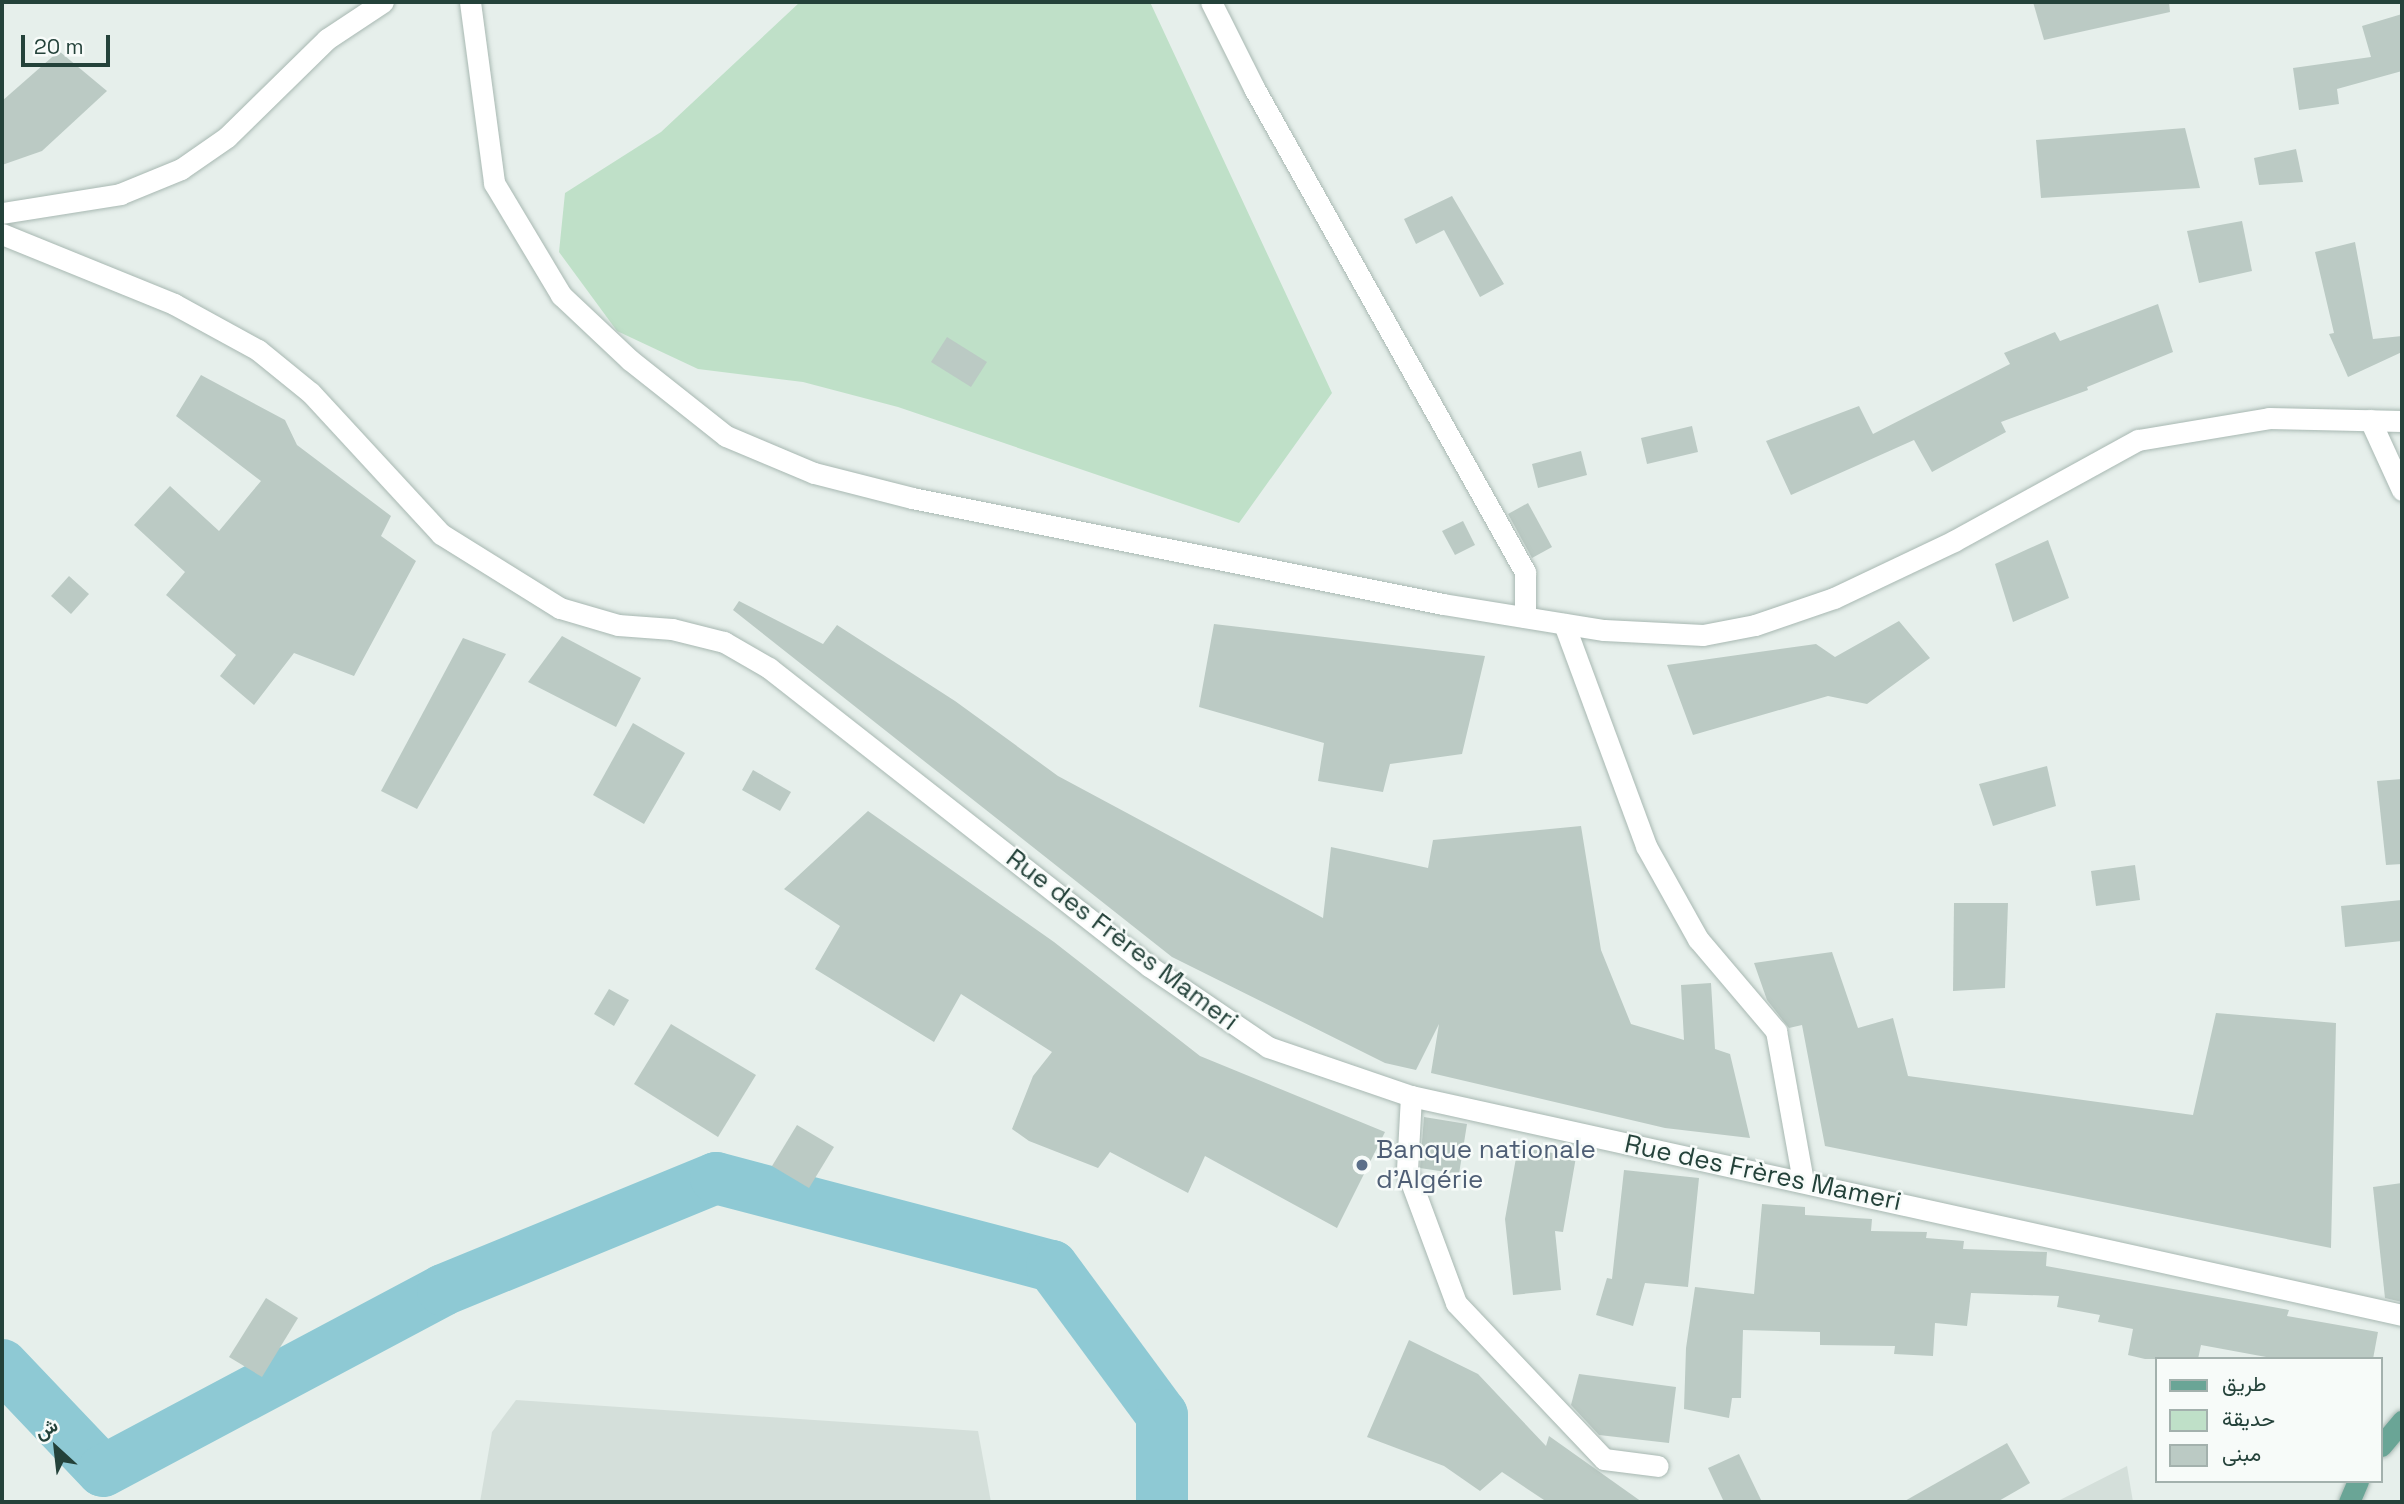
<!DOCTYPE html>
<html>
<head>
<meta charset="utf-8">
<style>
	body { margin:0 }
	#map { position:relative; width:2404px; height:1504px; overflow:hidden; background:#e6efeb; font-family:"Space Grotesk",Vazirmatn,sans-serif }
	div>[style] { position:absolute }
	.built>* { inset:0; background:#d4dfda }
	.green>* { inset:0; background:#bfe0c8 }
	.river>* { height:52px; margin:-26px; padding:0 26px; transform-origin:26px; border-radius:26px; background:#8ec9d4 }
	.building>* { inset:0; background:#bbcac4 }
	.roads { filter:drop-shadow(0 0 2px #a8b8b2) drop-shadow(0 0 2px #a8b8b2) }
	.minor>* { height:21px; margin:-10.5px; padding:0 10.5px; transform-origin:10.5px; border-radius:10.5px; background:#fff }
	.secondary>* { height:21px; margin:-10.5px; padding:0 10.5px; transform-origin:10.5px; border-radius:10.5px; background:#fff }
	.primary>* { height:21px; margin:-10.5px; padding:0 10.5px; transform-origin:10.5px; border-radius:10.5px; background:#6aa596 }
	.dots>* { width:19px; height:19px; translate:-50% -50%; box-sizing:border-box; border:4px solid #f7fbf9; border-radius:50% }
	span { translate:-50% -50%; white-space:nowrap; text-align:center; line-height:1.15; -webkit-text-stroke:5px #f7fbf9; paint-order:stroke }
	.street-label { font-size:26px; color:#24423a }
	.service-label { font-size:26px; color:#4e5e75 }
	.left { translate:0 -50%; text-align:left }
	.frame { position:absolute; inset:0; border:4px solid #24423a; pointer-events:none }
	.legend { position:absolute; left:2155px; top:1357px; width:228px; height:126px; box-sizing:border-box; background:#f7fbf9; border:2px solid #a3b1ad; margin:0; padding:9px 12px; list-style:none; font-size:21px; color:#24423a }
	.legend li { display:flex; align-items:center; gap:14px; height:35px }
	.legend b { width:35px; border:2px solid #a3b1ad }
	.north { position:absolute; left:21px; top:1413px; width:70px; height:70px; -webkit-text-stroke:5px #f7fbf9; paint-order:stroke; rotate:333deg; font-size:19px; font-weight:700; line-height:28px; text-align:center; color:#24423a }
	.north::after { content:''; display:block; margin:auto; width:24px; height:32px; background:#24423a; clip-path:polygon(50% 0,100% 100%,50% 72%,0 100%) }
	.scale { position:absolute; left:21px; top:35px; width:89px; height:32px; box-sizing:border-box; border:4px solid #24423a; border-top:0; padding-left:9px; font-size:21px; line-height:24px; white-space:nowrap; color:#24423a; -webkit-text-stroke:5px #f7fbf9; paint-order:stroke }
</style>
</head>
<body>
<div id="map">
	<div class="built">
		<div style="clip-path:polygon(516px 1400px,978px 1431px,991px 1502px,480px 1502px,492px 1432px)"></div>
		<div style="clip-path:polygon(2127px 1466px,2133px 1502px,2056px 1502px)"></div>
	</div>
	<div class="green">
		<div style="clip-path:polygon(800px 2px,1150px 2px,1332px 393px,1239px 523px,898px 407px,803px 382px,698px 369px,617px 331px,559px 252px,565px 193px,661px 132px)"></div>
	</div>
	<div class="river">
		<div style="left:2px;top:1365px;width:146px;rotate:46.4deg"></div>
		<div style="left:103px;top:1471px;width:385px;rotate:-28deg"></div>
		<div style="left:443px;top:1290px;width:295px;rotate:-22.3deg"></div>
		<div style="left:716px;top:1178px;width:347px;rotate:14.7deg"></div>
		<div style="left:1052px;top:1266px;width:185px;rotate:53.6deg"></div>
		<div style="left:1162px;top:1415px;width:87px;rotate:90deg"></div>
	</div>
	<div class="building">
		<div style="clip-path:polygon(2033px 2px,2169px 2px,2170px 12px,2044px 40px)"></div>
		<div style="clip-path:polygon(2402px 14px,2402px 71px,2337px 89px,2339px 104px,2299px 110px,2293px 68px,2371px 57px,2362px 26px)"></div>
		<div style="clip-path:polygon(59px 51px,107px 91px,42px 151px,2px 165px,2px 101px)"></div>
		<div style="clip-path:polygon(2185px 128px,2200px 188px,2041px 198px,2036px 140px)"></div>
		<div style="clip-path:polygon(2296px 149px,2303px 182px,2259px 185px,2254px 158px)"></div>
		<div style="clip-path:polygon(1452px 196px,1504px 284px,1480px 297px,1444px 230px,1416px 244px,1404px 219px)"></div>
		<div style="clip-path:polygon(2242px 221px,2252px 271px,2199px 283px,2187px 231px)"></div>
		<div style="clip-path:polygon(2355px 242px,2373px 339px,2402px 336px,2402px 352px,2348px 377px,2329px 334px,2334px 333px,2315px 252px)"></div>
		<div style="clip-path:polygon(2158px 304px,2173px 352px,2087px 387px,2088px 390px,2001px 422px,2006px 432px,1932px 472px,1914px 440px,1791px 495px,1766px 441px,1859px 406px,1873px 434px,2010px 364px,2004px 353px,2055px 332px,2060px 341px)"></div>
		<div style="clip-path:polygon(947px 337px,987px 362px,971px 387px,931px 362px)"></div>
		<div style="clip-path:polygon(201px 375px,285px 420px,297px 445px,391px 516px,381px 536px,416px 561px,354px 676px,294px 653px,254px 705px,220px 676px,236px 655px,166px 595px,185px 572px,134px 525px,170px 486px,219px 531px,261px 481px,176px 416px)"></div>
		<div style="clip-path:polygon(1692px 426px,1698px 452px,1647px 464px,1641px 438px)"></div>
		<div style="clip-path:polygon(1581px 451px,1587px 475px,1538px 488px,1532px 464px)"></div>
		<div style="clip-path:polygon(1528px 503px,1552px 547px,1532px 558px,1508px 514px)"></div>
		<div style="clip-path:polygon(1463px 521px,1475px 545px,1455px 555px,1442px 531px)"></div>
		<div style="clip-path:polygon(2048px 540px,2069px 598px,2013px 622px,1995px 564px)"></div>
		<div style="clip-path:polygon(69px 576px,89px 594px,71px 614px,51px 596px)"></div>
		<div style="clip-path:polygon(739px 601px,823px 644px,837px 625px,955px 701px,1058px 776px,1323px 918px,1331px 847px,1428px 868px,1433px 840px,1581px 826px,1601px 950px,1631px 1024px,1684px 1040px,1681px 985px,1711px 983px,1715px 1049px,1730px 1054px,1750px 1138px,1665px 1128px,1431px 1073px,1439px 1024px,1416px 1070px,1385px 1063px,1172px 957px,733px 610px)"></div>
		<div style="clip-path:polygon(1899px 621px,1930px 658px,1867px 704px,1828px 696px,1693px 735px,1667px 665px,1816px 644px,1835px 657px)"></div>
		<div style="clip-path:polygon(1214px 624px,1485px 656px,1462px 754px,1390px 764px,1383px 792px,1318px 781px,1324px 743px,1199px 707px)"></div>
		<div style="clip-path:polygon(562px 636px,641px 678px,616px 727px,528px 682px)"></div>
		<div style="clip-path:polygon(463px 638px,506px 654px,417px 809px,381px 791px)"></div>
		<div style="clip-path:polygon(633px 723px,685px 753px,644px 824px,593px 795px)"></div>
		<div style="clip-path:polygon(2047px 766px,2056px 806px,1993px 826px,1979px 784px)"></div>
		<div style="clip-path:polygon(753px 770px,791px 792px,780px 811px,742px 790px)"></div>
		<div style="clip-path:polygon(2402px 779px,2402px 864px,2386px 865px,2377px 781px)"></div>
		<div style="clip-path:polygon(868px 811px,1054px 942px,1200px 1056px,1385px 1132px,1337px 1228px,1205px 1156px,1188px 1193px,1110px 1152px,1098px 1168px,1029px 1141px,1012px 1129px,1033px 1076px,1052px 1052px,961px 994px,934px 1042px,815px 969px,840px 926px,784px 889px)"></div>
		<div style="clip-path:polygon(2135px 865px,2140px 900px,2096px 906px,2091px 871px)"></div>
		<div style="clip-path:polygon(2402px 900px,2402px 941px,2345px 947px,2341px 906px)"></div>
		<div style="clip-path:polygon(1954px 903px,2008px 903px,2005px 988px,1953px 991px)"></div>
		<div style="clip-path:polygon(1832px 952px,1858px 1028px,1893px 1018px,1908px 1076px,2193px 1115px,2216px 1013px,2336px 1023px,2331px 1248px,1825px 1146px,1802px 1025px,1789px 1028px,1767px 1000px,1754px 963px)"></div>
		<div style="clip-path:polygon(609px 989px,629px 1000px,614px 1026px,594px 1014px)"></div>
		<div style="clip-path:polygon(671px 1024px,756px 1075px,718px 1137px,634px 1084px)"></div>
		<div style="clip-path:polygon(1424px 1117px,1467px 1124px,1459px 1174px,1420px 1168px)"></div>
		<div style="clip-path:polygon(797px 1125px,834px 1147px,809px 1188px,772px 1166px)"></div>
		<div style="clip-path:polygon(1518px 1147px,1576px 1157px,1563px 1232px,1555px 1231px,1561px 1290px,1513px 1295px,1505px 1219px)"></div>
		<div style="clip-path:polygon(1624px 1170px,1699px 1178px,1688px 1287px,1645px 1283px,1633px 1326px,1596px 1315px,1607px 1278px,1612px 1279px)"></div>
		<div style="clip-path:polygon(2402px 1183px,2402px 1302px,2385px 1298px,2373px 1187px)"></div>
		<div style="clip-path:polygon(1762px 1204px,1805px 1207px,1805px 1215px,1872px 1219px,1871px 1231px,1927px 1232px,1926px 1238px,1964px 1241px,1963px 1249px,2047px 1252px,2046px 1266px,2289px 1310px,2287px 1316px,2378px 1332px,2373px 1359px,2277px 1359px,2201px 1345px,2198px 1359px,2145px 1359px,2128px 1355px,2133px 1329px,2098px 1322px,2100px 1315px,2057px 1307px,2059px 1296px,1971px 1293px,1967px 1326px,1935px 1323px,1933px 1356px,1894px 1354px,1895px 1346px,1820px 1345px,1820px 1332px,1743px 1330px,1741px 1398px,1732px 1398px,1729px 1418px,1684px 1409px,1686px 1348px,1695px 1287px,1754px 1294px)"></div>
		<div style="clip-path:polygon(266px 1298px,298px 1318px,262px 1377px,229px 1357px)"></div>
		<div style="clip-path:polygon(1409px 1340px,1478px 1374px,1546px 1446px,1549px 1436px,1642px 1502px,1547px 1502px,1502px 1472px,1480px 1491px,1444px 1466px,1367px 1437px)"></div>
		<div style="clip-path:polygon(1579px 1374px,1676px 1387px,1669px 1443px,1599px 1435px,1571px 1405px)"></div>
		<div style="clip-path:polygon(2007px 1443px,2030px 1483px,1997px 1502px,1903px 1502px)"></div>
		<div style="clip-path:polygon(1739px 1454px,1762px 1502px,1724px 1502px,1708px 1468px)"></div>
	</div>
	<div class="roads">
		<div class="minor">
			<div style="left:1211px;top:2px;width:96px;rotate:63.4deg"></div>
			<div style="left:1254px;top:88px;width:555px;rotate:60.75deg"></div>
			<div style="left:1525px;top:572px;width:45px;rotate:90deg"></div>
			<div style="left:2px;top:213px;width:120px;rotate:-9.1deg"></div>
			<div style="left:120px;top:194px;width:66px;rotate:-22.3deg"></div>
			<div style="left:181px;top:169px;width:56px;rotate:-34.8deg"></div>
			<div style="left:227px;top:137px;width:140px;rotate:-44.4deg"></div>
			<div style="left:327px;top:39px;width:67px;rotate:-33.5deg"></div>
			<div style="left:2px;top:234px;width:186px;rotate:22.1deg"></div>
			<div style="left:174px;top:304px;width:96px;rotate:28.7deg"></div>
			<div style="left:258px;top:350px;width:68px;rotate:39.1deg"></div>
			<div style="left:311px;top:393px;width:192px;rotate:47.3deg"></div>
			<div style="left:441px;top:534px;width:140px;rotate:31.9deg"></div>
			<div style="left:560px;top:608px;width:60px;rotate:16.3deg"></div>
			<div style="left:618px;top:625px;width:54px;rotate:4.2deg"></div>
			<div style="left:672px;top:629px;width:54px;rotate:14deg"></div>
			<div style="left:724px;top:642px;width:52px;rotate:30deg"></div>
			<div style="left:769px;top:668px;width:483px;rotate:38.1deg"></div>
			<div style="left:1149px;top:966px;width:144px;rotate:34.2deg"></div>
			<div style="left:1268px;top:1047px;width:151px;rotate:18.9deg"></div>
			<div style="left:1411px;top:1096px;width:1015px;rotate:12.46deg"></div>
			<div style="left:2370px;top:420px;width:77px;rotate:65.4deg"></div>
			<div style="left:1564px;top:624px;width:237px;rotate:69.7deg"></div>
			<div style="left:1646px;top:846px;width:107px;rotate:60.8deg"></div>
			<div style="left:1698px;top:939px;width:121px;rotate:49.7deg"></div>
			<div style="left:1776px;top:1031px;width:152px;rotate:79.8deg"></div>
			<div style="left:1411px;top:1096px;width:75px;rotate:93.1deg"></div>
			<div style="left:1407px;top:1171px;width:141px;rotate:69.6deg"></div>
			<div style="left:1456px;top:1303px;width:215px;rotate:46.5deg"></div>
			<div style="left:1604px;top:1459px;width:54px;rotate:7.4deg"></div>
		</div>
		<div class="secondary">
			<div style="left:470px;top:2px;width:183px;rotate:82.4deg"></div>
			<div style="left:494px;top:183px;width:131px;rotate:59.1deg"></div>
			<div style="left:561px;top:295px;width:95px;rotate:43.3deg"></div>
			<div style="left:630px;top:360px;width:122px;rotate:38.4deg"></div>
			<div style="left:726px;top:436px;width:95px;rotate:22.8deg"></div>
			<div style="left:814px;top:473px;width:101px;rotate:14.3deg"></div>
			<div style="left:912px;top:498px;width:541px;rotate:11.29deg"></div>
			<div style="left:1443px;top:604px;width:163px;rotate:9.2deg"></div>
			<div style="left:1604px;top:630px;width:99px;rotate:2.9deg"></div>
			<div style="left:1703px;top:635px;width:53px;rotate:-10.9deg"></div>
			<div style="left:1755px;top:625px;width:83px;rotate:-18.9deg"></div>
			<div style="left:1834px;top:598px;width:133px;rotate:-25.4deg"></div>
			<div style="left:1954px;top:541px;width:210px;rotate:-28.8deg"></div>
			<div style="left:2138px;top:440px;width:133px;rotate:-9.5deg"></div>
			<div style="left:2269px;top:418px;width:133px;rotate:1.3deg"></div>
		</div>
		<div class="primary">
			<div style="left:2381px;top:1446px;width:33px;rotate:-50deg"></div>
			<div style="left:2349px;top:1502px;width:23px;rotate:-67deg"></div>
		</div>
	</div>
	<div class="dots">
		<div style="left:1362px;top:1165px;background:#5c6f8a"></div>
	</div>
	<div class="street-label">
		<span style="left:1122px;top:940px;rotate:37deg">Rue des Frères Mameri</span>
		<span style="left:1763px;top:1173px;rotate:12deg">Rue des Frères Mameri</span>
	</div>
	<div class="service-label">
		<span class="left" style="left:1376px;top:1165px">Banque nationale<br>d'Algérie</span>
	</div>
	<div class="frame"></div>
	<ul class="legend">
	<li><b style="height:9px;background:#6aa596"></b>طريق</li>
	<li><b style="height:19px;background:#bfe0c8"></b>حديقة</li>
	<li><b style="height:19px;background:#bbcac4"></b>مبنى</li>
	</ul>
	<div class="north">ش</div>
	<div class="scale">20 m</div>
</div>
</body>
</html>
